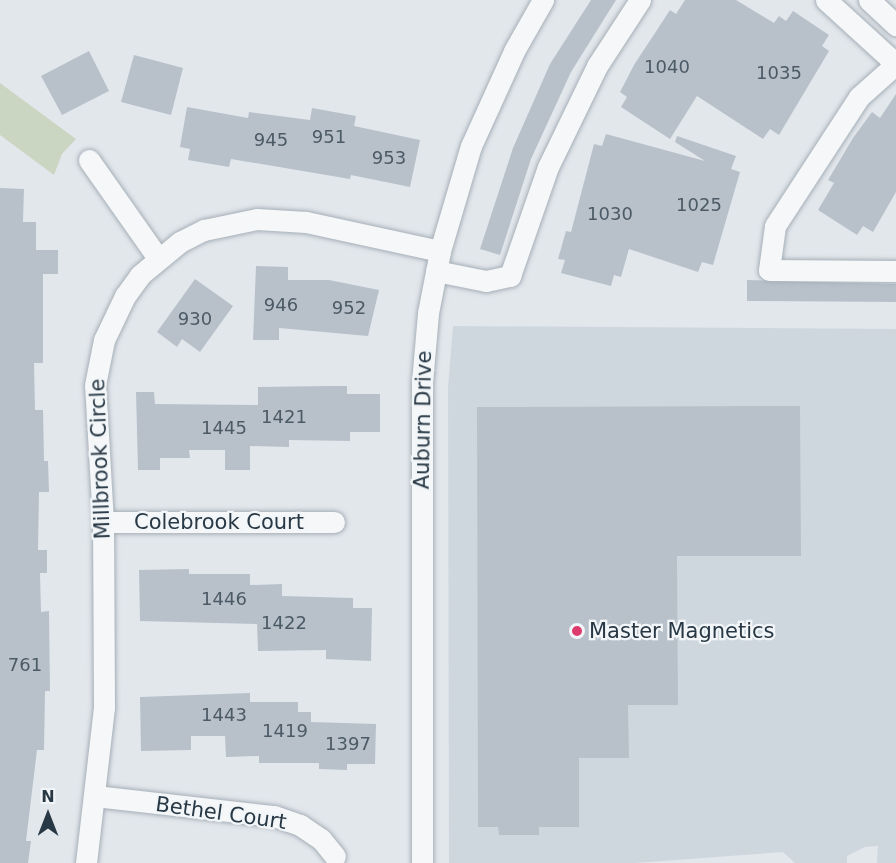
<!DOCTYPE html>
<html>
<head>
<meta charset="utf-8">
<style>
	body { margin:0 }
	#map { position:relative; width:896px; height:863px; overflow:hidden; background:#e2e7ec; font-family:"DejaVu Sans",sans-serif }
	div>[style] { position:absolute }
	.built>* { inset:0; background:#cfd7de }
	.green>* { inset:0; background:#cad6c2 }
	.building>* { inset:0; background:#b8c1ca }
	.roads { filter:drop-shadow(0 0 2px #a6afb7) drop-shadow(0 0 2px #a6afb7) }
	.minor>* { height:21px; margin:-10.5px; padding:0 10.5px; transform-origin:10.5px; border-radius:10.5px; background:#f5f7f9 }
	.dots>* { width:16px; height:16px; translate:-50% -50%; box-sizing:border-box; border:3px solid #f2f6f8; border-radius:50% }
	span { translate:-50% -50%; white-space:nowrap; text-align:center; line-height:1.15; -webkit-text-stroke:4.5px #f2f6f8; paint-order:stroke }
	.number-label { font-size:18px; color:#4c5a66 }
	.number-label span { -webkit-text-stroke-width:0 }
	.street-label { font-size:21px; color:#283845 }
	.poi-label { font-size:21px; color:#283845 }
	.left { translate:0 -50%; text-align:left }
	.north { position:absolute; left:18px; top:785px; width:60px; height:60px; -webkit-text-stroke:4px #f2f6f8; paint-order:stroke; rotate:0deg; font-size:16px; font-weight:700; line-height:24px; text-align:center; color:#283845 }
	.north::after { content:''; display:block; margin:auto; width:21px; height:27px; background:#283845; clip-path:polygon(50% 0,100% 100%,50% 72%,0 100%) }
</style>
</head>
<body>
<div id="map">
	<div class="built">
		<div style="clip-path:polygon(453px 326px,896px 329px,896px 863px,877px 863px,878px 846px,865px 847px,847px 856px,847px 863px,795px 863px,783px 852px,635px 863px,449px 863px,448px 387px)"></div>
	</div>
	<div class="green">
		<div style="clip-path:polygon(0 83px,76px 139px,62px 154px,54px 175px,0 135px)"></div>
	</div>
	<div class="building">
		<div style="clip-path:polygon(591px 0,616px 0,571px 72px,531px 159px,500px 255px,480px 249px,513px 148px,550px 64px)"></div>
		<div style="clip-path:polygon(685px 0,736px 0,774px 23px,779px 16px,786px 21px,793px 11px,829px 35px,822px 46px,829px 51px,779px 135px,770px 129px,763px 139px,697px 96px,670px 139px,621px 107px,627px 97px,620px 92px,634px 65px,670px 10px,676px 14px)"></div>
		<div style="clip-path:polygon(89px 51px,109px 91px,62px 115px,41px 76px)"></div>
		<div style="clip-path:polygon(134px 55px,183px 68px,171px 115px,121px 102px)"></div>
		<div style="clip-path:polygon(896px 94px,896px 192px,873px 232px,863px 226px,857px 235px,818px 210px,834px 183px,828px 180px,853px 138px,872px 112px,880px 118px)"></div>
		<div style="clip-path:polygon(187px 107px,248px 118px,249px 112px,310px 120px,312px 108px,356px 116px,354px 126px,420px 140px,410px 187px,351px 175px,350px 179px,231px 159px,229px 167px,188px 160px,190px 149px,180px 147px)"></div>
		<div style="clip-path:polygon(606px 134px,705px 161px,675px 142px,677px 136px,736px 156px,731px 169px,740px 172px,713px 265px,702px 262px,698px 272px,629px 249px,621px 277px,614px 275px,611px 286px,561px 273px,565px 260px,558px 259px,566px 231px,571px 232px,594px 144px,602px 146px)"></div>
		<div style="clip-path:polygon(0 188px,24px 189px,23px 222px,36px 222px,36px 250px,58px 250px,58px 274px,43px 274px,43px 363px,34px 363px,35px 410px,43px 410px,44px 461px,48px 461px,49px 492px,39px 492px,38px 550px,47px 550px,47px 573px,40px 573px,41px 612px,49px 611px,50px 691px,45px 691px,44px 750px,37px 750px,26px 841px,31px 841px,28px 863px,0 863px)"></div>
		<div style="clip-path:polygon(256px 266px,288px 267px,288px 280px,329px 280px,379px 290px,368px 336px,279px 328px,279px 340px,253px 340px)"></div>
		<div style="clip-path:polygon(195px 279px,233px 306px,200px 352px,182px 339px,177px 347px,157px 332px)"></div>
		<div style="clip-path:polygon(747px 280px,896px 284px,896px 302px,747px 301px)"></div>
		<div style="clip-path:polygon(327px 386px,347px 386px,347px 394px,380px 394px,380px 432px,350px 432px,350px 441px,289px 440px,289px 447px,250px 446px,250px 470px,225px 470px,225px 450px,189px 450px,190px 458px,160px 458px,160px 470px,138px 470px,136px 392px,154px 392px,155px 404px,258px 405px,258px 387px)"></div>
		<div style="clip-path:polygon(800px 406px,801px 556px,677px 556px,678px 705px,628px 705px,629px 758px,579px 758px,579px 827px,539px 827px,539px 835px,499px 835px,498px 827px,478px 827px,477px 407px)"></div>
		<div style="clip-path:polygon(189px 569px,189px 574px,250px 574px,250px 585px,282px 584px,282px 596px,353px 598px,353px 608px,372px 608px,371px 661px,326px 659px,326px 650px,258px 651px,257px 624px,140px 621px,139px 570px)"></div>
		<div style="clip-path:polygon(250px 693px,250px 702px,298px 702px,298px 712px,311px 712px,311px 722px,376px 724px,375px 764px,347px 764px,347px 770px,319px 769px,319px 763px,259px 763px,259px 756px,226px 757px,225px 736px,191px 736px,191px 750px,141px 751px,140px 697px)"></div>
	</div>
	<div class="roads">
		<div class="minor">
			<div style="left:826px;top:0;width:95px;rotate:42.4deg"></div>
			<div style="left:869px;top:0;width:37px;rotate:43deg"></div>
			<div style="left:896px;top:64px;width:50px;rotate:138.3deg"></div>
			<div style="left:859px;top:97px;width:154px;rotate:123.1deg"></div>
			<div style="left:775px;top:226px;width:44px;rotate:97.8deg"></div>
			<div style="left:769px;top:270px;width:127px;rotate:0.5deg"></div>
			<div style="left:89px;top:160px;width:120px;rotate:54.9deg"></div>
			<div style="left:436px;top:271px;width:51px;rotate:11.3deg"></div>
			<div style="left:486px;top:281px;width:25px;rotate:-12deg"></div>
			<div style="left:510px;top:276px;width:115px;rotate:-70.8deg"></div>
			<div style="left:548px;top:167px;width:112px;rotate:-64.1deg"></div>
			<div style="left:597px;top:66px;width:79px;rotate:-56.9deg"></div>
			<div style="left:103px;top:522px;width:231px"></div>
			<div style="left:95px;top:796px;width:180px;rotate:6.4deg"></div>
			<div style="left:274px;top:816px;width:28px;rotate:19deg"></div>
			<div style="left:300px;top:825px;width:25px;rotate:34deg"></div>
			<div style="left:321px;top:839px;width:22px;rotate:51deg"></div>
			<div style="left:86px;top:863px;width:157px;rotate:-83.4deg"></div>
			<div style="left:104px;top:707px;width:185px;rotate:-90.3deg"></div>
			<div style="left:103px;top:522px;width:137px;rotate:-93.3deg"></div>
			<div style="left:95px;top:385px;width:46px;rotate:-78.7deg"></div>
			<div style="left:104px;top:340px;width:49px;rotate:-64.5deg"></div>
			<div style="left:125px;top:296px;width:26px;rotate:-54deg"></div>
			<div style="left:140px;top:275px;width:52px;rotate:-39.5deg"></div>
			<div style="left:180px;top:242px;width:27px;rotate:-27deg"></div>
			<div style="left:204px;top:230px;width:54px;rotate:-11.7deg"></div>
			<div style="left:257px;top:219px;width:49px;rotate:3.5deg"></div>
			<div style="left:306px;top:222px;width:137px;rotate:12.2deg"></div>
			<div style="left:422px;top:863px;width:481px;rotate:-90deg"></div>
			<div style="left:422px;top:382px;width:69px;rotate:-85deg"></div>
			<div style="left:428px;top:313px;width:63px;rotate:-79deg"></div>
			<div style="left:440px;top:251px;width:109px;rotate:-73.6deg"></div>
			<div style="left:471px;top:146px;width:104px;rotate:-65.6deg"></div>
			<div style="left:514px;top:51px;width:59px;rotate:-60.4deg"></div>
		</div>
	</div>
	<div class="dots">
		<div style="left:577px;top:631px;background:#dd3a6e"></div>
	</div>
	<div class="number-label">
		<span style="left:667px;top:67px">1040</span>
		<span style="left:779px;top:73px">1035</span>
		<span style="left:329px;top:137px">951</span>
		<span style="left:271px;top:140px">945</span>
		<span style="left:389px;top:158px">953</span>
		<span style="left:699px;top:205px">1025</span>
		<span style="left:610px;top:214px">1030</span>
		<span style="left:281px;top:305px">946</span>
		<span style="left:349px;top:308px">952</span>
		<span style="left:195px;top:319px">930</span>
		<span style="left:284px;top:417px">1421</span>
		<span style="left:224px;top:428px">1445</span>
		<span style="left:224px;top:599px">1446</span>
		<span style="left:284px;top:623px">1422</span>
		<span style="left:25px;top:665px">761</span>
		<span style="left:224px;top:715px">1443</span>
		<span style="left:285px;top:731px">1419</span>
		<span style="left:348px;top:744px">1397</span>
	</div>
	<div class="street-label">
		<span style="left:423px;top:420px;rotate:-89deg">Auburn Drive</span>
		<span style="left:100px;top:459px;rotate:-92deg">Millbrook Circle</span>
		<span style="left:219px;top:522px">Colebrook Court</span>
		<span style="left:221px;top:813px;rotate:8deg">Bethel Court</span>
	</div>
	<div class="poi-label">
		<span class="left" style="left:589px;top:631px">Master Magnetics</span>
	</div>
	<div class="north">N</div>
</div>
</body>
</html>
